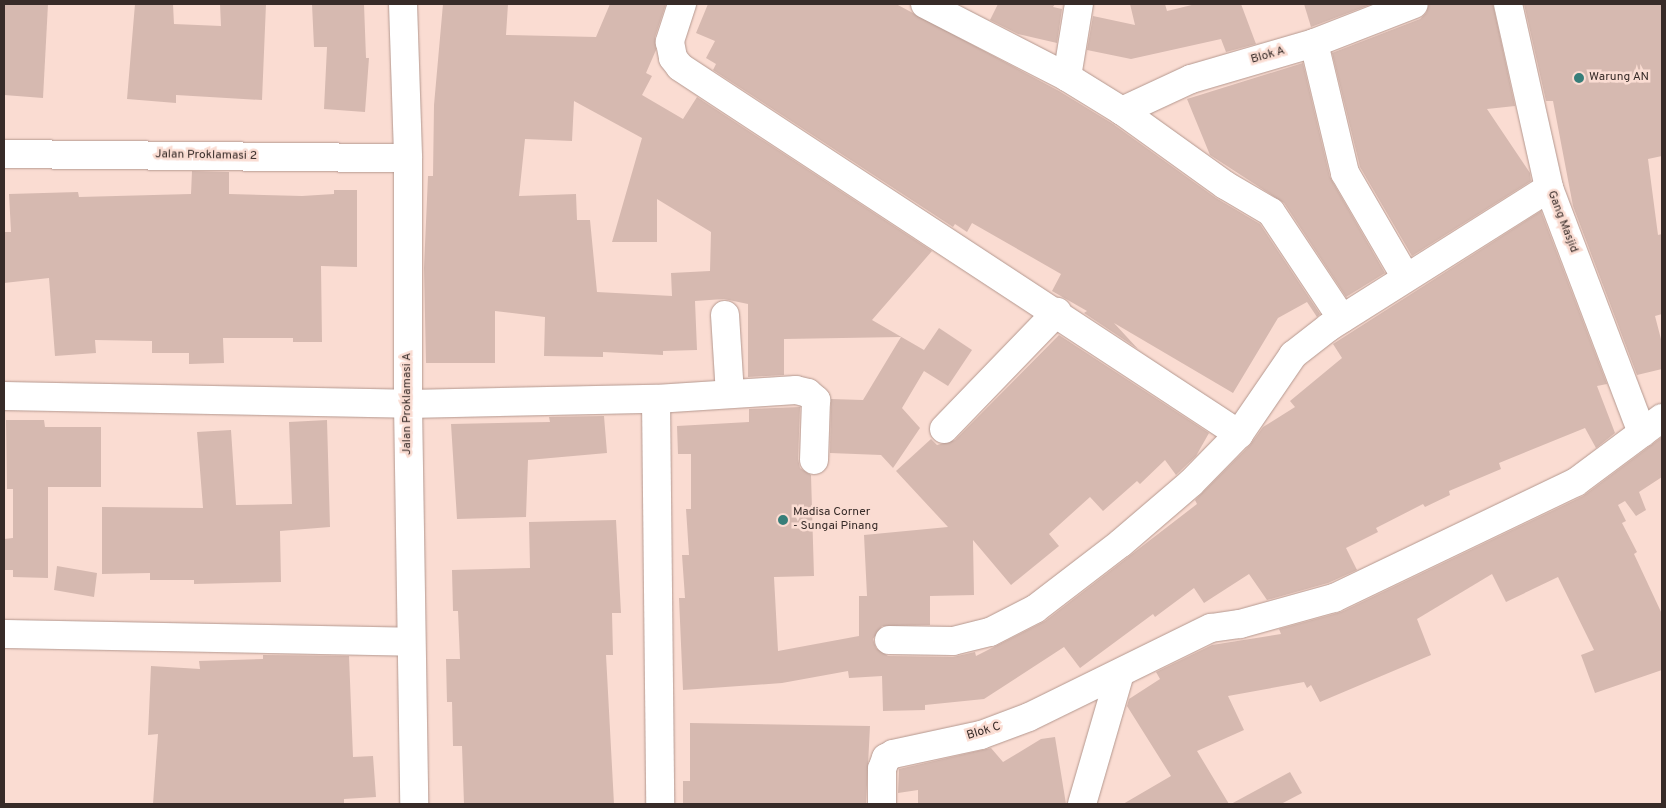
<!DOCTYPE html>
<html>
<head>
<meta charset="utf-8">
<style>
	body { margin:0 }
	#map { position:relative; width:1666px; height:808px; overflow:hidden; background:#fadcd2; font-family:Overpass,sans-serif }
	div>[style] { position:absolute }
	.building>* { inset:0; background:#d6b9b0 }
	.roads { filter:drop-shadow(0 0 1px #b4988f) drop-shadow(0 0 1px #b4988f) }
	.minor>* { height:28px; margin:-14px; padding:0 14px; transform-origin:14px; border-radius:14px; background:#fff }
	.dots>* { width:14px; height:14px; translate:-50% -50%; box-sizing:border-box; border:2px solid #fadcd2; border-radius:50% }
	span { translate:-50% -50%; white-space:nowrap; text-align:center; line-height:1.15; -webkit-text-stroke:5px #fadcd2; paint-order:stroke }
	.street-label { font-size:12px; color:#372b28 }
	.poi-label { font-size:12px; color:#372b28 }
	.left { translate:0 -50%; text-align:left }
	.frame { position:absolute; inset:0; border:5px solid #372b28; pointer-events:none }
</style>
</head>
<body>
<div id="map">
	<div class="building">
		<div style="clip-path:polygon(4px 4px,48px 4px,43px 98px,4px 95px)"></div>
		<div style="clip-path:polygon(135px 4px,173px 4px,174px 24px,221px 26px,220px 4px,266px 4px,262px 100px,176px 95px,176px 103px,127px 99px)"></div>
		<div style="clip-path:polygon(312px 4px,364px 4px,366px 58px,369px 58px,365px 112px,324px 109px,327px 47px,314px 47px)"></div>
		<div style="clip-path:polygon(evenodd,443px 4px,508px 4px,506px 35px,596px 37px,610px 4px,666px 4px,655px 37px,656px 50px,646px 73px,652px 76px,642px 95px,683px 119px,697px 97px,932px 251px,872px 320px,924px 350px,939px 328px,972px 350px,948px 386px,924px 371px,902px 408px,920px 428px,893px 468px,881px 455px,830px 453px,831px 399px,863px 400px,901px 337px,784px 339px,784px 375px,748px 377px,748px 304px,724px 299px,695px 301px,697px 350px,663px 351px,663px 355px,603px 352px,603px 357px,544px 356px,545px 317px,495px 311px,495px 363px,426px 363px,424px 268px,428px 176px,433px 176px,434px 105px,443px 4px,574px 101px,642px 138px,612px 242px,657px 242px,657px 199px,711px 232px,710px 271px,671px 273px,672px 296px,597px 292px,590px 220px,577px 220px,576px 194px,519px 196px,525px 139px,572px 141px,574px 101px)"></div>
		<div style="clip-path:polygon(708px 4px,896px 4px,1059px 91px,1113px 124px,1216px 198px,1260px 224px,1320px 314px,1317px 317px,1307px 302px,1278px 318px,1233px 393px,1114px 323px,1138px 349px,1084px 313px,1087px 311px,1052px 291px,1061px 274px,972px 223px,967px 232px,955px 224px,953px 227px,713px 70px,716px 64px,706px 58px,715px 41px,696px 33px)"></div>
		<div style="clip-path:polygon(998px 4px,1055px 4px,1053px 7px,1062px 9px,1057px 43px,1018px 34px,990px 20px)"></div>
		<div style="clip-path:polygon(1130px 4px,1165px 4px,1167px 11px,1196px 4px,1241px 4px,1256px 44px,1226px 52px,1221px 39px,1131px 59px,1087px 50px,1093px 16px,1135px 25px)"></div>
		<div style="clip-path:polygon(1304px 4px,1372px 4px,1311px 27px)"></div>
		<div style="clip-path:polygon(1429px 4px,1493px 4px,1515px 106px,1487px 109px,1530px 173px,1531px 181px,1412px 256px,1360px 167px,1332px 53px,1420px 19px,1426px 13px)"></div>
		<div style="clip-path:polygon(1524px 4px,1662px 4px,1662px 156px,1648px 159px,1658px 235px,1662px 234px,1662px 314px,1655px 316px,1662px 343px,1662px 369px,1637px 375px,1573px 206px,1553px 101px,1546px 101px)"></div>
		<div style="clip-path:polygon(1303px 63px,1330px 177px,1385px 273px,1346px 297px,1284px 203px,1210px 155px,1187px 99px)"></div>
		<div style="clip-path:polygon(192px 171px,229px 172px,229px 194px,302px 196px,334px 194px,334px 190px,357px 190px,357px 267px,321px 266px,322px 342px,293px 342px,293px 338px,223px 338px,224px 363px,189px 364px,189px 353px,152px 353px,152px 341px,95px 340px,96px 353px,55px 356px,49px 278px,4px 283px,4px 232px,11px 232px,9px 194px,78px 192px,79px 197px,191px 194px)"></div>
		<div style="clip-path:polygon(1541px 211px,1607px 384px,1597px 386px,1615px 433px,1596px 448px,1585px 428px,1499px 463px,1501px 469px,1449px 491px,1450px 495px,1425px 507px,1423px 504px,1376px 528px,1378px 532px,1346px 548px,1357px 570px,1328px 583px,1267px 600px,1249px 574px,1204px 603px,1194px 588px,1155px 617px,1153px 614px,1080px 668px,1064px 647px,984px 699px,925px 705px,925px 710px,883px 711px,882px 676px,849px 678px,848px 671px,782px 683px,683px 690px,679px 598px,685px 598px,682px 555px,689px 555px,686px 509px,691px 509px,691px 454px,678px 454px,677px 426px,749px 422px,749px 409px,800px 407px,798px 459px,800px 468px,811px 475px,814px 576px,774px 577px,778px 651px,859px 636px,859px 596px,867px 596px,864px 535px,948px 527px,896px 471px,931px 439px,937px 445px,955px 440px,1059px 335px,1209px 433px,1196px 456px,1176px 475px,1165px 460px,1140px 484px,1137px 481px,1103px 511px,1090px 497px,1049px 534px,1059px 546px,1011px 585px,973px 540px,974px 595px,930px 596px,930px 625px,882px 626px,873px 639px,876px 648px,888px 656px,953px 657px,975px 652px,976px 656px,1045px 621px,1197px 504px,1195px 500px,1250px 445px,1263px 427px,1295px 407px,1290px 401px,1342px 358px,1333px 344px)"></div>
		<div style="clip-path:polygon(604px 416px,607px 453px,528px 460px,526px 517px,457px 519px,451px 424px,550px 422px,549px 417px)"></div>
		<div style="clip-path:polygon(6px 420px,44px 420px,45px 427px,101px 427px,101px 487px,48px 487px,48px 578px,13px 577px,13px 570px,4px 570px,4px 539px,13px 538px,13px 489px,7px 489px)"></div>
		<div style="clip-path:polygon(327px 420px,330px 527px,280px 531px,281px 582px,194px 584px,194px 580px,150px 580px,150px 573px,102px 574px,102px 507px,203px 508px,197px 432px,231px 430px,236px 505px,292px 504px,289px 422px)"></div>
		<div style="clip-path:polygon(1662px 437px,1662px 477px,1639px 492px,1646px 510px,1636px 516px,1625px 501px,1618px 505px,1626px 521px,1622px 523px,1637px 552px,1634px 554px,1662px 614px,1662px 670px,1595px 693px,1581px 655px,1594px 650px,1558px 577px,1506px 602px,1492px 574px,1417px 619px,1431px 655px,1320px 702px,1311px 685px,1307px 688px,1304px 682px,1228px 696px,1244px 730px,1197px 751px,1229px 804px,1123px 804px,1171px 776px,1127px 706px,1129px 699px,1160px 679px,1156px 672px,1212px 645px,1281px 634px,1279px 629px,1341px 612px,1583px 496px)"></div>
		<div style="clip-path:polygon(616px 520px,621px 613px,612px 613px,613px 655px,606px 655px,614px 804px,464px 804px,462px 746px,453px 746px,452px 702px,447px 702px,446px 659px,460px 659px,458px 611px,453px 611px,452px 570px,530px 568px,529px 522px)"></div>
		<div style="clip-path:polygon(57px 566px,97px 573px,94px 597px,54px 590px)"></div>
		<div style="clip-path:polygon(263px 655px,349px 656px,353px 757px,373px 756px,376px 797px,344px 799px,344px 804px,153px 804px,158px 734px,148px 735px,151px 666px,200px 669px,199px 661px,263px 659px)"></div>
		<div style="clip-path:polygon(690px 723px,870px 726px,866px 804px,683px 804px,683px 781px,690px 781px)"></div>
		<div style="clip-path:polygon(1055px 737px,1066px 804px,918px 804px,918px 790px,898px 793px,899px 769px,991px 748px,1003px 762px,1041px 739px)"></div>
		<div style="clip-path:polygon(1290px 772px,1302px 793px,1281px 804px,1231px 804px)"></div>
	</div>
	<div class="roads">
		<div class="minor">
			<div style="left:403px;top:4px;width:154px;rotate:88.1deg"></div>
			<div style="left:408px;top:158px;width:246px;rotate:90deg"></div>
			<div style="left:408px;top:404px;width:400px;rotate:89.1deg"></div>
			<div style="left:682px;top:4px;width:40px;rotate:108deg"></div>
			<div style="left:670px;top:42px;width:16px;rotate:79deg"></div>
			<div style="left:673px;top:58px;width:11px;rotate:52deg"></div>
			<div style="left:680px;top:67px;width:669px;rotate:33.29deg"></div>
			<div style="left:925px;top:4px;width:160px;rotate:27.2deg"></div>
			<div style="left:1067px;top:77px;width:65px;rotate:31.7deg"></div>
			<div style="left:1122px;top:111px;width:127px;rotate:35.7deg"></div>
			<div style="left:1225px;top:185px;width:53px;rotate:30.4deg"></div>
			<div style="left:1271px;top:212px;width:128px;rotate:56.4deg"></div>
			<div style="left:1508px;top:4px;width:189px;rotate:77.4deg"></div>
			<div style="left:1549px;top:188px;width:262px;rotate:69.2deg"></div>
			<div style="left:1314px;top:43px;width:134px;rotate:76.6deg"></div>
			<div style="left:1345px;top:173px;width:121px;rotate:59.8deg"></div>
			<div style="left:1067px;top:77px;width:74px;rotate:-80.7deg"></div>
			<div style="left:1122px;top:111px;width:76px;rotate:-24.9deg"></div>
			<div style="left:1191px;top:79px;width:128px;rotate:-16.3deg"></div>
			<div style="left:1314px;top:43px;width:107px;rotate:-21.3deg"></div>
			<div style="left:4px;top:154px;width:404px;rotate:0.6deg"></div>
			<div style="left:725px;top:315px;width:79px;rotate:86.4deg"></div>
			<div style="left:4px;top:396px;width:404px;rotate:1.1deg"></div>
			<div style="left:408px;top:404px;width:248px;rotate:-1.2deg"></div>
			<div style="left:656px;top:399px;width:405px;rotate:89.4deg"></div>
			<div style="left:656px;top:399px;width:140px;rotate:-3.7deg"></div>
			<div style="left:796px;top:390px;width:12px;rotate:14deg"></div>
			<div style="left:808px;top:393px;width:11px;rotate:41deg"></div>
			<div style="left:816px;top:400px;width:60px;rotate:91.9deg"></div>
			<div style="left:944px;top:429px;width:163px;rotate:-46deg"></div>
			<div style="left:4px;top:634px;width:407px;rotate:1.1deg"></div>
			<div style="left:889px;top:640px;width:64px;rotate:0.9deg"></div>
			<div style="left:953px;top:641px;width:38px;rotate:-14deg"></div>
			<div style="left:990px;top:632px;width:51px;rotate:-27.1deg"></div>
			<div style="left:1035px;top:609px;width:108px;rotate:-37.5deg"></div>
			<div style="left:1121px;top:543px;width:92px;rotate:-40.6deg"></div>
			<div style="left:1191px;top:483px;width:69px;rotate:-45.6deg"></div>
			<div style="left:1239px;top:434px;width:96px;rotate:-55.6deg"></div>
			<div style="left:1293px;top:355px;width:46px;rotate:-37.9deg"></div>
			<div style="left:1329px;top:327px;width:260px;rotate:-32.3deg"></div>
			<div style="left:882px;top:804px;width:35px;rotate:-90deg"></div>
			<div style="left:882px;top:769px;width:12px;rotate:-70deg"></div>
			<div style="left:886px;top:758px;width:8px;rotate:-30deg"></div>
			<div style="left:893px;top:754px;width:90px;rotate:-12.2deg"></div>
			<div style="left:981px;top:735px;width:51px;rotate:-20.6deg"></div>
			<div style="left:1029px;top:717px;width:203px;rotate:-26.1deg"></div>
			<div style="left:1211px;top:628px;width:29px;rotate:-8deg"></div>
			<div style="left:1240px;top:624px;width:98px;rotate:-15.5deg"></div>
			<div style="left:1334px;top:598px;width:268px;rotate:-25.6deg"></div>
			<div style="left:1576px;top:482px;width:107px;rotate:-36.7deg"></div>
			<div style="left:1082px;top:804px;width:136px;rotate:-73.8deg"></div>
		</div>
	</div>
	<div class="dots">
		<div style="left:1579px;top:78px;background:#377e79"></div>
		<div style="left:783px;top:520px;background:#377e79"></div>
	</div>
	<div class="street-label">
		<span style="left:1268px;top:56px;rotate:-16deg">Blok A</span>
		<span style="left:206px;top:156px;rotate:1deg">Jalan Proklamasi 2</span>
		<span style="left:1562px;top:222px;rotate:69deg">Gang Masjid</span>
		<span style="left:408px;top:404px;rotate:-90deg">Jalan Proklamasi A</span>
		<span style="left:984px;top:732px;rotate:-17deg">Blok C</span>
	</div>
	<div class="poi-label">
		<span class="left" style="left:1589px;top:78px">Warung AN</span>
		<span class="left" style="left:793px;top:520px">Madisa Corner<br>- Sungai Pinang</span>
	</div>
	<div class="frame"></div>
</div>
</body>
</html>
